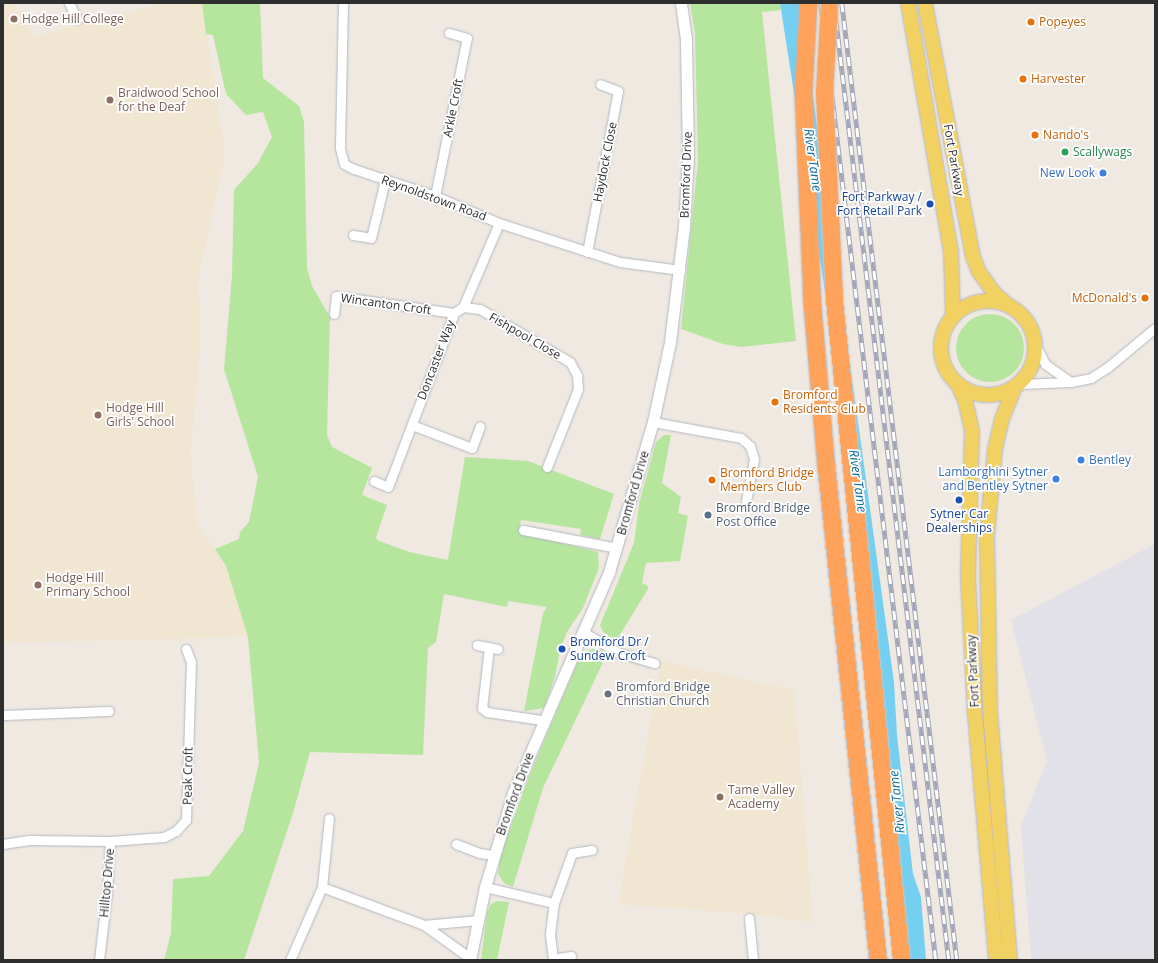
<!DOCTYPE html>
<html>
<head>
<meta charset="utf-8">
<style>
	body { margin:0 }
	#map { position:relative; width:1158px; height:963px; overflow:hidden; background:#efe9e1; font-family:"Open Sans",sans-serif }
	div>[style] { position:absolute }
	.industrial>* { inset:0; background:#e3e1e8 }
	.education>* { inset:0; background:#f0e6d1 }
	.green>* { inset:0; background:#b6e59e }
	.round { border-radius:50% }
	.water>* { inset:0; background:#75cff0 }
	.roads { filter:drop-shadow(0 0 1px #b4b7c1) drop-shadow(0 0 1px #b4b7c1) }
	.minor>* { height:9px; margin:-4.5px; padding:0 4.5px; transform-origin:4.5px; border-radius:4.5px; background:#fff }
	.tertiary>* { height:11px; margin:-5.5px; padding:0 5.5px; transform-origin:5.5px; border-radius:5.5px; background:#fff }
	.primary>* { height:14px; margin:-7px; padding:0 7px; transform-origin:7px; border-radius:7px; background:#f2d163 }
	.primary>.ring { margin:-7px; padding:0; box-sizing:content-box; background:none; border:14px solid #f2d163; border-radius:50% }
	.motorway>* { height:17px; margin:-8.5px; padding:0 8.5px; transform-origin:8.5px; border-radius:8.5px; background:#ffa35c }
	.rail>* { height:4.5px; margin-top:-2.25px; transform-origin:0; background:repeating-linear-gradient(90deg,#fff 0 9px,#a3a6b8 0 18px); box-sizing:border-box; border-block:1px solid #a3a6b8 }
	.bridges { filter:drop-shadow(0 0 1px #c9c9c9) drop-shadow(0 0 1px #c9c9c9) }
	.motorway-bridge>* { height:17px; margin:-8.5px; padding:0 8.5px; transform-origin:8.5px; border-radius:8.5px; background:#ffa35c }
	.dots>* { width:11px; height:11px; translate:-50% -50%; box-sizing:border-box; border:2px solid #fff; border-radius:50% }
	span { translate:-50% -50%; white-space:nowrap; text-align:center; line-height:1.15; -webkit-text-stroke:3.5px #fff; paint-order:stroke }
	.education-label { font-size:12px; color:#785e54 }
	.left { translate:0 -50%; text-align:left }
	.food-label { font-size:12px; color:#c56008 }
	.right { translate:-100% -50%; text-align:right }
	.street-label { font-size:12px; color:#2e2e2e }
	.leisure-label { font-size:12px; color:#27864d }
	.shop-label { font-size:12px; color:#366cbe }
	.transit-label { font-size:12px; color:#164399 }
	.service-label { font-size:12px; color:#4e5e75 }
	.worship-label { font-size:12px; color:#5b616d }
	.water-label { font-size:13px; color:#0d6fa3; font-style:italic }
	.frame { position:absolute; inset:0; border:4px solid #2e2e2e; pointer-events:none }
</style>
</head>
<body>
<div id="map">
	<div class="industrial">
		<div style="clip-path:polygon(1155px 544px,1155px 960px,1031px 960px,1021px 826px,1047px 761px,1011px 620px)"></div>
	</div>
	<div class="education">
		<div style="clip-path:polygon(3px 3px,15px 3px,34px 36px,165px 3px,202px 3px,225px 154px,198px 280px,200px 326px,198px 378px,190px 452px,198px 525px,226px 566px,248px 637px,3px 643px)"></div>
		<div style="clip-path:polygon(661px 661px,794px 690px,813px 922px,739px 913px,618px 904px)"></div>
	</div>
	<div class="green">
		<div style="clip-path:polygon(202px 3px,260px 3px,263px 78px,299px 106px,304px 122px,307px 268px,312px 286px,330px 317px,327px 435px,332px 447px,372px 468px,362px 495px,387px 505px,376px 537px,377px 540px,409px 552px,448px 560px,465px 457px,528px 461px,614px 494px,600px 539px,580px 535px,581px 529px,521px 520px,519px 532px,598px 552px,599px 568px,583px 608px,567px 632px,560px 650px,555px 677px,544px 708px,524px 711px,543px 613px,547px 607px,508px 601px,507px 607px,444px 594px,436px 642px,428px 648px,423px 755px,310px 752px,293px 813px,244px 960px,164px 960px,171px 933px,173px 879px,209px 876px,243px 831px,259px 763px,248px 637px,226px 566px,215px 549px,239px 539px,240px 532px,249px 522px,258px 477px,224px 369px,232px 276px,234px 190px,258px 163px,272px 137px,263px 112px,246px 115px,226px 94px,213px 35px,206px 34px)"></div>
		<div style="clip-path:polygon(690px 3px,780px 3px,781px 10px,762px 12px,796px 341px,741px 347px,723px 344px,681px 329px,698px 161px,695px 34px)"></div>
		<div class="round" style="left:956px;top:314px;width:68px;height:68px"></div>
		<div style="clip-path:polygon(664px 435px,671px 435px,662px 483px,681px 497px,678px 513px,688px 516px,680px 561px,646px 563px,642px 583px,648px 586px,648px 589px,616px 641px,603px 632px,600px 625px,634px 543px,639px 504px,656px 442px)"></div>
		<div style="clip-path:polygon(593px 649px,608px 652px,543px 788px,513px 887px,504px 883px,498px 874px,501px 854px,526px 784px,578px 661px,586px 651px)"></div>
		<div style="clip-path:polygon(497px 901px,509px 902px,497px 960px,481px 960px,487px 913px,491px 904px)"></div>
	</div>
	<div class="water">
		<div style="clip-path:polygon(780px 3px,800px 3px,894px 682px,897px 735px,913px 874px,921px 897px,926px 960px,906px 960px,826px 298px)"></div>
	</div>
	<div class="roads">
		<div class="minor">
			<div style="left:69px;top:3px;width:18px;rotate:63deg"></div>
			<div style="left:343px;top:3px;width:145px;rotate:91.2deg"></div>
			<div style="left:340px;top:148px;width:16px;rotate:76deg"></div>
			<div style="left:344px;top:164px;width:11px;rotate:27deg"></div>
			<div style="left:354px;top:169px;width:85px;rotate:18.4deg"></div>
			<div style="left:435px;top:196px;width:69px;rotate:22.9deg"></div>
			<div style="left:499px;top:223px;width:127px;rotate:17.9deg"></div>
			<div style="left:620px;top:262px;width:61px;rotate:7.6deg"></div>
			<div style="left:435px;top:196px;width:161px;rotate:-78.6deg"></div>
			<div style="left:467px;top:38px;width:19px;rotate:-164deg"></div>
			<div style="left:353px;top:235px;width:18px;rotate:9deg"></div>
			<div style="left:371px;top:238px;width:60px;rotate:-76.4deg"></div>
			<div style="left:587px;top:252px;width:164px;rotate:-79.1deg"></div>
			<div style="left:618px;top:91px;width:19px;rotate:-159deg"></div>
			<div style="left:463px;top:307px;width:17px;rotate:7deg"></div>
			<div style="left:480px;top:309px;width:104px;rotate:30.5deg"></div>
			<div style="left:570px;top:362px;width:15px;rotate:62deg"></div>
			<div style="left:577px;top:375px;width:14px;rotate:86deg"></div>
			<div style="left:578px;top:389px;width:84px;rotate:111.7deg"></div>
			<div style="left:334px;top:314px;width:18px;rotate:-84deg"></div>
			<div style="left:336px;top:296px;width:119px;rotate:8.2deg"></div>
			<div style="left:1036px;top:346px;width:20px;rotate:63deg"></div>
			<div style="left:1045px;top:364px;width:29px;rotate:35deg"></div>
			<div style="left:1019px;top:384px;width:52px;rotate:-2.2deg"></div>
			<div style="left:1071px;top:382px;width:20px;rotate:-11deg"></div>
			<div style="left:1091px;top:378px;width:20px;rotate:-33deg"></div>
			<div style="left:1108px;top:367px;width:61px;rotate:-39.7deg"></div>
			<div style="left:653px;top:422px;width:89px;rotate:10.3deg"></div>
			<div style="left:741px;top:438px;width:12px;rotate:42deg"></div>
			<div style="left:750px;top:446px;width:14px;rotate:73deg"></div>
			<div style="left:754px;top:459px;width:43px;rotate:100.8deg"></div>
			<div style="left:412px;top:425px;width:64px;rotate:21deg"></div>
			<div style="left:472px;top:448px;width:23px;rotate:-70deg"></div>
			<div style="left:374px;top:481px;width:15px;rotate:23deg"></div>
			<div style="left:388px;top:487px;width:186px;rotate:-69.2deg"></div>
			<div style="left:454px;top:313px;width:11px;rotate:-34deg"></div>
			<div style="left:463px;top:307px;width:91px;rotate:-66.8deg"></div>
			<div style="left:523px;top:530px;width:96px;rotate:10.8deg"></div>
			<div style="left:583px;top:632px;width:42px;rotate:30.3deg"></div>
			<div style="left:619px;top:653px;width:37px;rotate:16deg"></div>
			<div style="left:477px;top:645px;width:21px;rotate:11deg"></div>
			<div style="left:489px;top:647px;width:61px;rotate:96.5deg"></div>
			<div style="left:482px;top:708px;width:6px;rotate:39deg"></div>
			<div style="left:487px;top:712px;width:56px;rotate:8.3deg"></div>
			<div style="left:3px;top:715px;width:106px;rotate:-2.2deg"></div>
			<div style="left:110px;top:841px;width:54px;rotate:-4.2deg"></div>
			<div style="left:164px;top:837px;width:13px;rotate:-27deg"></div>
			<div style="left:176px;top:831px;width:15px;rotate:-48deg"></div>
			<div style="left:186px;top:820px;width:158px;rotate:-88.2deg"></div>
			<div style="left:191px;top:662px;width:14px;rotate:-111deg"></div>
			<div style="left:3px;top:844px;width:26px;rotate:-9deg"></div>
			<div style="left:29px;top:840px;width:81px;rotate:0.7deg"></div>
			<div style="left:110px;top:841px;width:51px;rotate:93.4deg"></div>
			<div style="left:107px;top:892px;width:68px;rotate:96.7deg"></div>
			<div style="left:456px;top:844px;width:25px;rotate:21deg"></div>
			<div style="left:479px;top:853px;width:15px;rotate:8deg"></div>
			<div style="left:322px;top:887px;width:109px;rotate:20.4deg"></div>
			<div style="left:424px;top:925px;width:57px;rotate:35.7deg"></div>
			<div style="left:485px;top:887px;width:71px;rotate:13.1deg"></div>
			<div style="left:749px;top:918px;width:42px;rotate:84.6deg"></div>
			<div style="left:424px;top:925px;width:54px;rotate:-5.3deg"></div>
			<div style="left:571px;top:956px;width:18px;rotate:171deg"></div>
			<div style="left:553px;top:959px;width:25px;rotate:-97deg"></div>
			<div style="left:550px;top:934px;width:31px;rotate:-83deg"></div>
			<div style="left:554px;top:903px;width:53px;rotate:-70.2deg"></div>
			<div style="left:572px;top:853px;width:20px;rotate:-9deg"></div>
			<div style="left:290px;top:960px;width:80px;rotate:-66.3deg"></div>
			<div style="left:322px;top:887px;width:69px;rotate:-84.2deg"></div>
		</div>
		<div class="tertiary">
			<div style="left:470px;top:960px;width:75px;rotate:-78.4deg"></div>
			<div style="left:485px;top:887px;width:98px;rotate:-73.4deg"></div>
			<div style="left:513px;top:793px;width:241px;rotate:-66.5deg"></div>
			<div style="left:609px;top:572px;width:156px;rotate:-73.7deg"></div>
			<div style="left:653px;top:422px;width:82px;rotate:-78deg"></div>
			<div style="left:670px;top:342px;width:117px;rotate:-83.1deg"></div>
			<div style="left:684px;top:226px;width:70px;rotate:-86.7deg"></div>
			<div style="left:688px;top:156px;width:117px;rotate:-91deg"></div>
			<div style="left:686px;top:39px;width:36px;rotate:-98deg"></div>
		</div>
		<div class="primary">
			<div style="left:908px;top:3px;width:252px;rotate:80.2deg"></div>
			<div style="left:951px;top:251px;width:62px;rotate:88.2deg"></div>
			<div style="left:925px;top:3px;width:258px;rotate:79.3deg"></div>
			<div style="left:973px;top:257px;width:16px;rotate:68deg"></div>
			<div style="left:979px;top:272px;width:26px;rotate:54deg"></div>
			<div style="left:994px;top:293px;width:18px;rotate:41deg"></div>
			<div class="ring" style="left:941px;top:301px;width:80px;height:80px"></div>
			<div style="left:958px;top:385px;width:17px;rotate:65deg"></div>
			<div style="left:965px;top:400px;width:32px;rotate:77deg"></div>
			<div style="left:972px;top:431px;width:146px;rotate:91.6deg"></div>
			<div style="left:968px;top:577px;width:137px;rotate:87.1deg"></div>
			<div style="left:975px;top:714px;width:247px;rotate:85.1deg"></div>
			<div style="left:1010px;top:960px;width:249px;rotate:-94.6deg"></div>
			<div style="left:990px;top:712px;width:177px;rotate:-91deg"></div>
			<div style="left:987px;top:535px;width:86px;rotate:-84.7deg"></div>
			<div style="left:995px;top:449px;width:31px;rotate:-77deg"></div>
			<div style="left:1002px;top:419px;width:35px;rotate:-68deg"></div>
		</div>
		<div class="motorway">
			<div style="left:808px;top:3px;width:89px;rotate:93.2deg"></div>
			<div style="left:803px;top:92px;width:213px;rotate:87.6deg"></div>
			<div style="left:812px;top:305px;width:163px;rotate:85.1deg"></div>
			<div style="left:826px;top:467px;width:496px;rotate:84deg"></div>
		</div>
	</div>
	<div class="rail">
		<div style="left:821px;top:3px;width:964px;rotate:83.15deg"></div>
		<div style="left:834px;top:3px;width:964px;rotate:83.15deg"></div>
		<div style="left:842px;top:3px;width:964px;rotate:83.15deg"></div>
	</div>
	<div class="bridges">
		<div class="motorway-bridge">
			<div style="left:829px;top:3px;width:90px;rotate:93.2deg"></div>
			<div style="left:824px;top:93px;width:207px;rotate:87.2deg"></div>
			<div style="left:834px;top:300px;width:663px;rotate:84.2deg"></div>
		</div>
	</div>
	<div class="dots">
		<div style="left:14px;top:19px;background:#8d6e63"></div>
		<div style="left:1031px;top:22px;background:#e8710a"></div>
		<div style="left:1023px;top:79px;background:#e8710a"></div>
		<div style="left:110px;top:100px;background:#8d6e63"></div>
		<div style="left:1035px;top:135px;background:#e8710a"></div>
		<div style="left:1065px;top:152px;background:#2e9e5b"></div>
		<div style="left:1103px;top:173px;background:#3f7fe0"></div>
		<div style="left:930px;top:204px;background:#1a4fb4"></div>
		<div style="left:1145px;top:298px;background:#e8710a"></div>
		<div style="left:775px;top:402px;background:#e8710a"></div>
		<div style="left:98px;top:415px;background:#8d6e63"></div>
		<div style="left:1081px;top:460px;background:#3f7fe0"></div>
		<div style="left:1056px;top:479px;background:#3f7fe0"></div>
		<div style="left:712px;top:480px;background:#e8710a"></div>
		<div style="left:959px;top:500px;background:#1a4fb4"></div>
		<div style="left:708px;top:515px;background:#5c6f8a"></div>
		<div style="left:38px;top:585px;background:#8d6e63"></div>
		<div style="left:562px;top:649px;background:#1a4fb4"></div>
		<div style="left:608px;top:694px;background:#6b7280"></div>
		<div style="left:720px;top:797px;background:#8d6e63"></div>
	</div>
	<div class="education-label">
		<span class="left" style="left:22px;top:19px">Hodge Hill College</span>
		<span class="left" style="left:118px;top:100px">Braidwood School<br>for the Deaf</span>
		<span class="left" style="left:106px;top:415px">Hodge Hill<br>Girls' School</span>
		<span class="left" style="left:46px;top:585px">Hodge Hill<br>Primary School</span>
		<span class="left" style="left:728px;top:797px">Tame Valley<br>Academy</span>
	</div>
	<div class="food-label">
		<span class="left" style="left:1039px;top:22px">Popeyes</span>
		<span class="left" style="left:1031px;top:79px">Harvester</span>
		<span class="left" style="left:1043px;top:135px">Nando's</span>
		<span class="right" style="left:1137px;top:298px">McDonald's</span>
		<span class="left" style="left:783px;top:402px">Bromford<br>Residents Club</span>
		<span class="left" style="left:720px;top:480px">Bromford Bridge<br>Members Club</span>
	</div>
	<div class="street-label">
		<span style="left:453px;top:108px;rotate:-79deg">Arkle Croft</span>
		<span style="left:954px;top:160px;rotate:80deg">Fort Parkway</span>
		<span style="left:605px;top:162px;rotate:-79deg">Haydock Close</span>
		<span style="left:686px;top:175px;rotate:-88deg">Bromford Drive</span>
		<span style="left:434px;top:198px;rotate:20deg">Reynoldstown Road</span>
		<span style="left:386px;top:304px;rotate:8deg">Wincanton Croft</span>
		<span style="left:525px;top:336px;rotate:30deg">Fishpool Close</span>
		<span style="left:436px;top:360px;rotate:-69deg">Doncaster Way</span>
		<span style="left:633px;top:493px;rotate:-74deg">Bromford Drive</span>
		<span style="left:973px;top:671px;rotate:-93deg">Fort Parkway</span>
		<span style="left:188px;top:776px;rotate:-89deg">Peak Croft</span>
		<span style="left:515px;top:794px;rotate:-70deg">Bromford Drive</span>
		<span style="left:107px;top:883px;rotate:-85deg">Hilltop Drive</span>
	</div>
	<div class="leisure-label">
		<span class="left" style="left:1073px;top:152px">Scallywags</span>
	</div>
	<div class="shop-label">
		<span class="right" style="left:1095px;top:173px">New Look</span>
		<span class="left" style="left:1089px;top:460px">Bentley</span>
		<span class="right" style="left:1048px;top:479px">Lamborghini Sytner<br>and Bentley Sytner</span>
	</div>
	<div class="transit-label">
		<span class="right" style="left:922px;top:204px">Fort Parkway /<br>Fort Retail Park</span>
		<span style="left:959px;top:521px">Sytner Car<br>Dealerships</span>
		<span class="left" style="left:570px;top:649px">Bromford Dr /<br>Sundew Croft</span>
	</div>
	<div class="service-label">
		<span class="left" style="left:716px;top:515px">Bromford Bridge<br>Post Office</span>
	</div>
	<div class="worship-label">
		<span class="left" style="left:616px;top:694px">Bromford Bridge<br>Christian Church</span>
	</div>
	<div class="water-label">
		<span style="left:813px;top:160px;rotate:82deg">River Tame</span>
		<span style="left:858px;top:481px;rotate:82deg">River Tame</span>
		<span style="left:897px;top:802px;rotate:-96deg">River Tame</span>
	</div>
	<div class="frame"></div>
</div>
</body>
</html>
